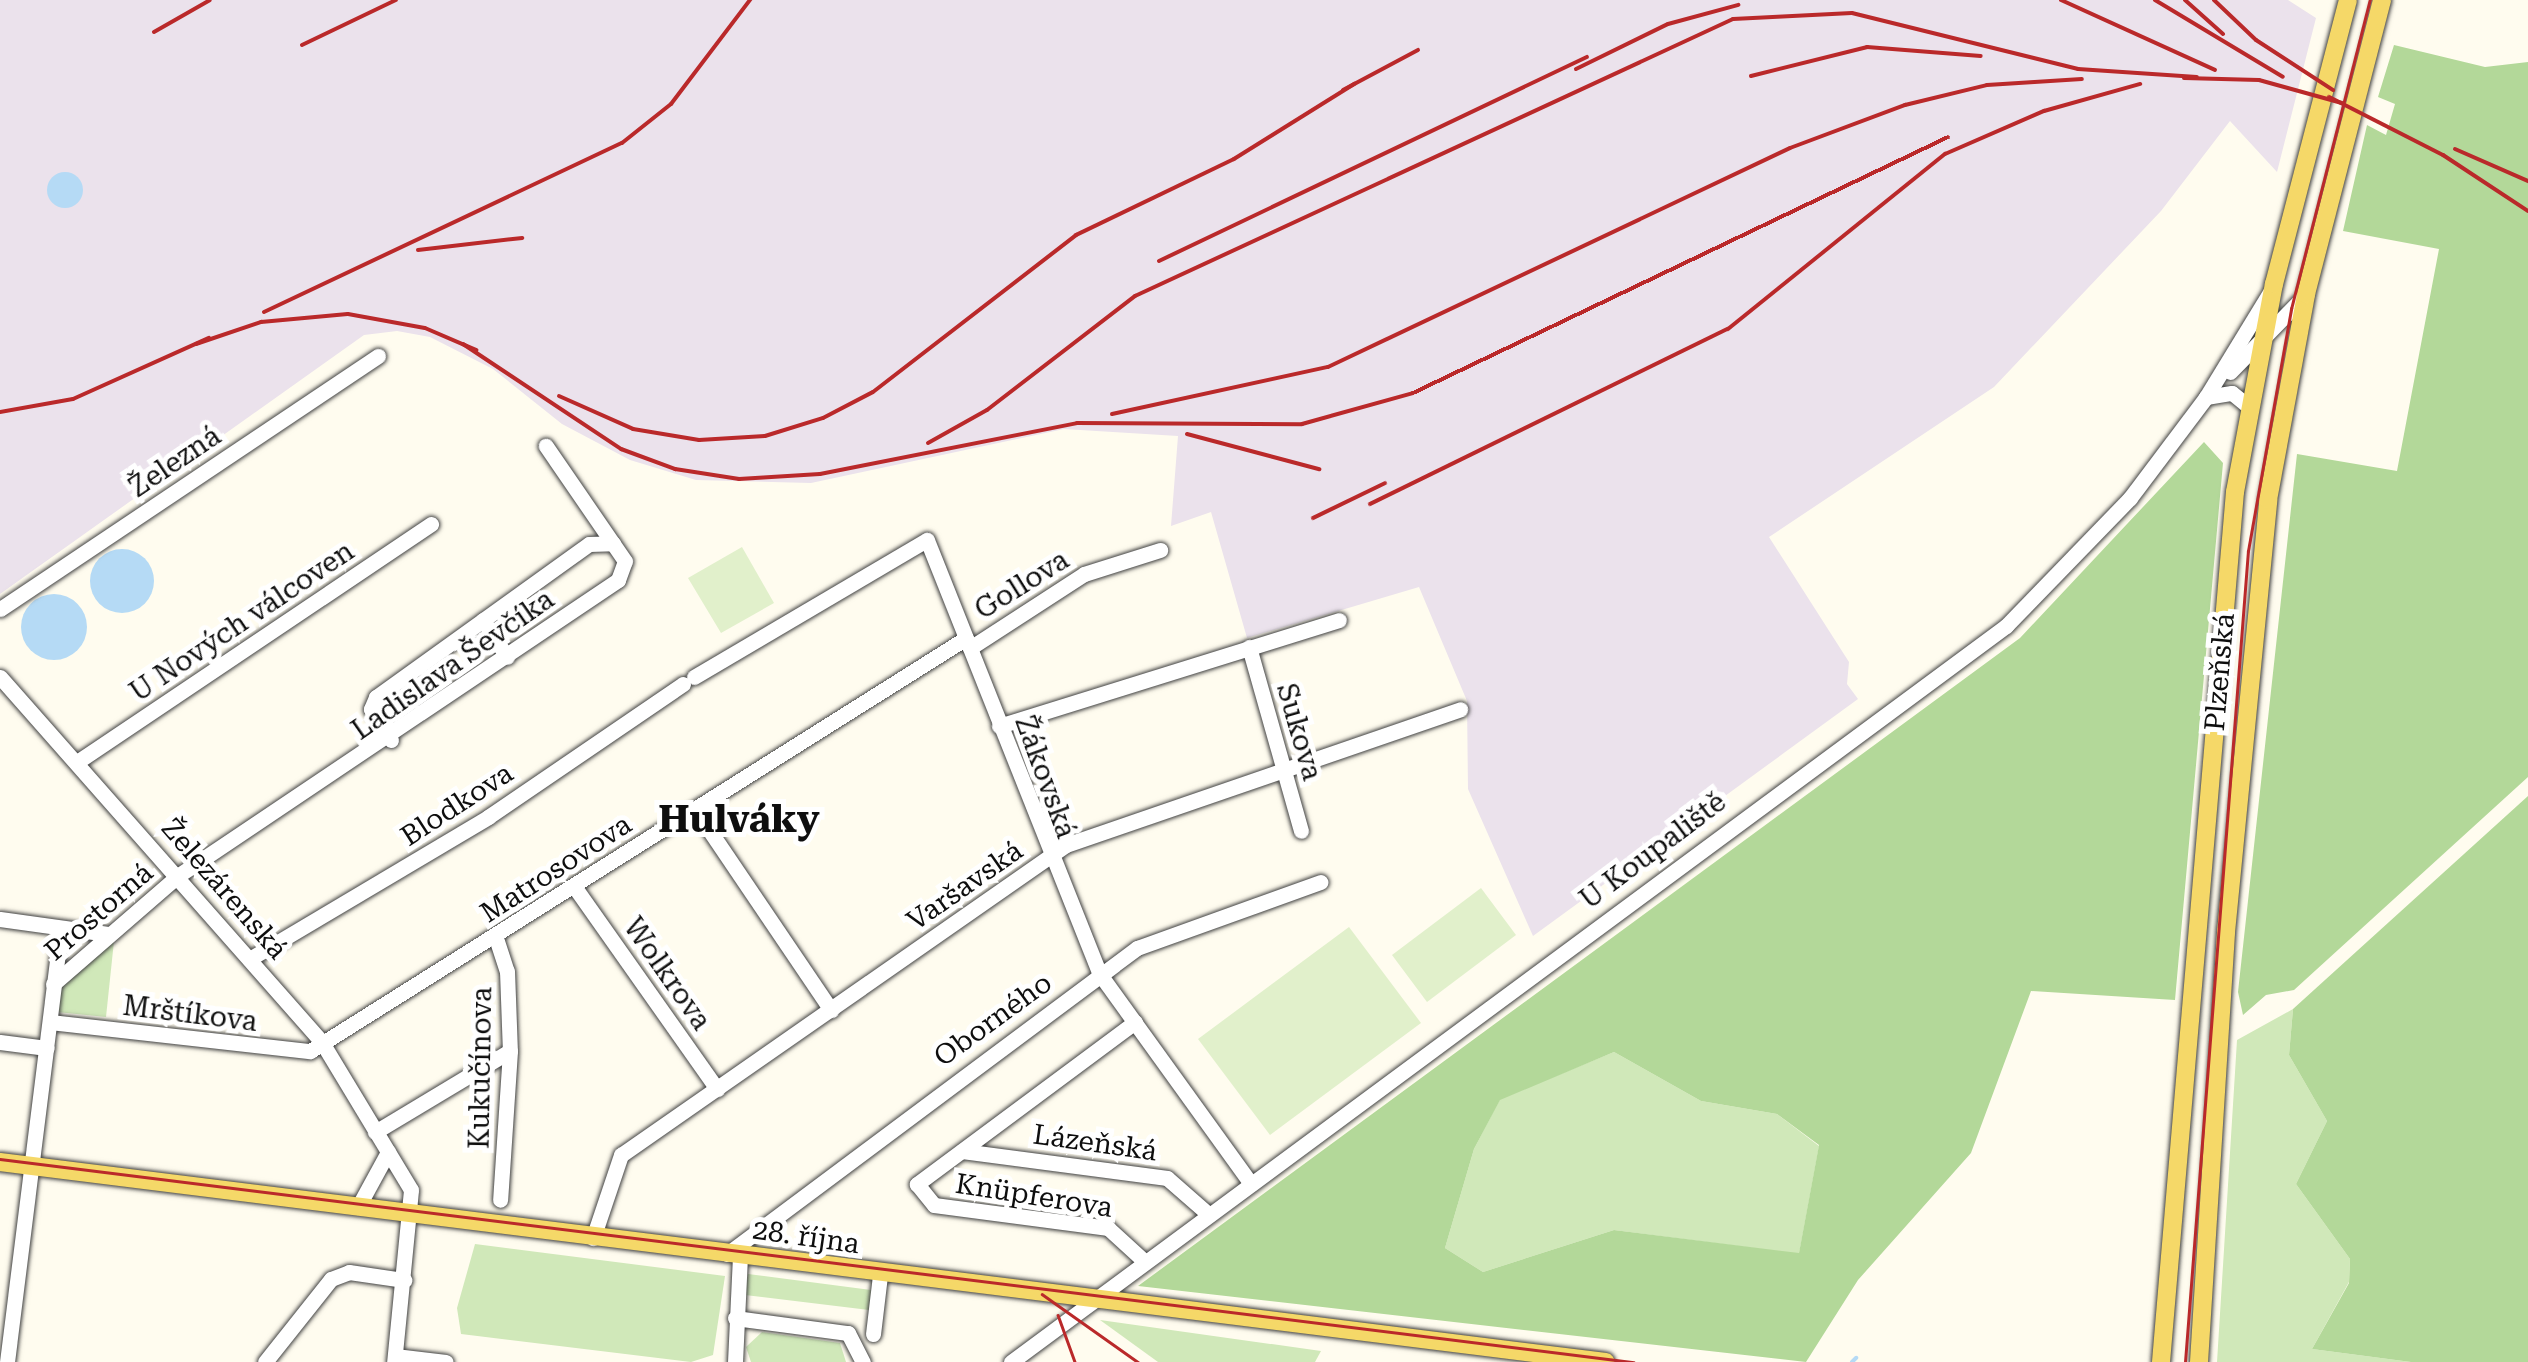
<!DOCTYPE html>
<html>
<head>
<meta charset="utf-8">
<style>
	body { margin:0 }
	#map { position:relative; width:2528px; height:1362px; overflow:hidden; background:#fffcef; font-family:"Roboto Serif",serif }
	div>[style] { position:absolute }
	.industrial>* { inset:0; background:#ebe2ec }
	.green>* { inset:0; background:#d0e8b9 }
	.forest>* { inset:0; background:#b3d899 }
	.pitch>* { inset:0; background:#e1f0cb }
	.water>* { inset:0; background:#b5daf5 }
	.round { border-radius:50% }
	.stream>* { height:4px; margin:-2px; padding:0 2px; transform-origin:2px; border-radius:2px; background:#b5daf5 }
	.roads { filter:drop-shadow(0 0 2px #414141) drop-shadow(0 0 2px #414141) }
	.minor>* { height:15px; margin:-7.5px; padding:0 7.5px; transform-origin:7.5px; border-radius:7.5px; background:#fff }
	.major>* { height:18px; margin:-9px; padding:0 9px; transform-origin:9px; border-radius:9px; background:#f5d868 }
	.tram>* { height:2.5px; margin:-1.25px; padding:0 1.25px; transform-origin:1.25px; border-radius:1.25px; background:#ba292a }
	.rail>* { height:4px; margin:-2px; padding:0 2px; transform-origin:2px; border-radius:2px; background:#ba292a }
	span { translate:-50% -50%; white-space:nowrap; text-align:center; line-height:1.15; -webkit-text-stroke:10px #fff; paint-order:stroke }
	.street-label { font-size:28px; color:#0e0e0e }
	.district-label { font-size:38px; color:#0e0e0e; font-weight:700 }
</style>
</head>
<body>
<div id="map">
	<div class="industrial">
		<div style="clip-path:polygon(0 0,2288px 0,2316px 18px,2277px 172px,2230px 121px,2161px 211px,1994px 387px,1769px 537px,1849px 662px,1847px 684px,1858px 699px,1533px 936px,1468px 789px,1467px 701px,1419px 587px,1247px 638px,1211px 512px,1171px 526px,1178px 436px,1064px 429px,811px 483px,696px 480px,630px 460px,562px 424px,493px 369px,430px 337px,397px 331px,364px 335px,0 594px)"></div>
	</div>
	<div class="green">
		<div style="clip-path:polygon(114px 941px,106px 1017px,57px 1012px,60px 989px)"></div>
		<div style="clip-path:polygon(2293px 1009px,2289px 1055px,2327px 1121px,2296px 1184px,2350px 1259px,2349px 1282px,2312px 1349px,2411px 1362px,2217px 1362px,2237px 1040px)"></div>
		<div style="clip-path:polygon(1614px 1052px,1701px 1101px,1777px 1114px,1819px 1146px,1799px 1254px,1614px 1230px,1483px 1272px,1445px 1248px,1474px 1149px,1500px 1099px)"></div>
		<div style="clip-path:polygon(475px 1244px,725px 1276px,713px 1355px,691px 1362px,461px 1334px,457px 1308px)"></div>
		<div style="clip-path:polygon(748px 1274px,871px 1290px,869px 1310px,745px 1295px)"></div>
		<div style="clip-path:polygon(1100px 1320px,1321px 1351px,1315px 1362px,1158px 1362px)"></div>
		<div style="clip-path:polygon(762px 1332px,840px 1343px,846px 1362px,751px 1362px,746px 1347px)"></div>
	</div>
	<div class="forest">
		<div style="clip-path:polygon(2394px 45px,2485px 67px,2528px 62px,2528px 777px,2294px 990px,2266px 995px,2243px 1015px,2238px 992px,2297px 454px,2397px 471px,2439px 249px,2343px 231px,2367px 125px,2386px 135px,2395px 104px,2378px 97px)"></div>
		<div style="clip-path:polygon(evenodd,2204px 442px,2223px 463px,2175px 1000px,2031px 991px,1971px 1153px,1858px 1280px,1806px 1362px,1138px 1286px,2020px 638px,2204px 442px,1614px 1052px,1701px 1101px,1777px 1114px,1819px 1145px,1799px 1253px,1614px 1230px,1483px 1272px,1445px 1248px,1474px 1149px,1500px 1100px,1614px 1052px)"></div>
		<div style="clip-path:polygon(2528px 796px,2528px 1362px,2411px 1362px,2312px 1349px,2349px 1283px,2350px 1259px,2296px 1184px,2327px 1121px,2289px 1055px,2293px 1009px)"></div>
	</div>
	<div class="pitch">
		<div style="clip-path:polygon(742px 547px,774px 603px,721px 633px,688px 578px)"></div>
		<div style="clip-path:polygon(1481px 888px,1516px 935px,1427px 1002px,1392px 955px)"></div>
		<div style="clip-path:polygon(1349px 927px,1421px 1023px,1270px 1135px,1198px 1039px)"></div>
	</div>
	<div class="water">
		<div class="round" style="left:47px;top:172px;width:36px;height:36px"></div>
		<div class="round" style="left:90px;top:549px;width:64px;height:64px"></div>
		<div class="round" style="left:21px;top:594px;width:66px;height:66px"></div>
	</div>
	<div class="stream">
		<div style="left:1852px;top:1362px;width:6px;rotate:-45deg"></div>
	</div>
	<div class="roads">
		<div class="minor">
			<div style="left:2230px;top:372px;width:109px;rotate:-45.7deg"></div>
			<div style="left:2206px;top:397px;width:26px;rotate:-9deg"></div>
			<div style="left:2232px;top:393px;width:22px;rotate:39deg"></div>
			<div style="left:0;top:609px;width:455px;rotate:-33.8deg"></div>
			<div style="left:483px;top:620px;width:44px;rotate:57deg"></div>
			<div style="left:1249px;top:647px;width:191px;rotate:74.2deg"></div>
			<div style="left:970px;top:648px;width:136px;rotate:-33deg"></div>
			<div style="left:1084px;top:574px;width:80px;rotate:-17.5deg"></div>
			<div style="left:0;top:677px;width:489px;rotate:48.6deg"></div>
			<div style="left:323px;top:1044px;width:170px;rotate:58.9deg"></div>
			<div style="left:411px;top:1190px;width:173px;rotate:95.6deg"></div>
			<div style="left:694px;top:677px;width:270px;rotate:-30.5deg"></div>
			<div style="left:927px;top:540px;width:466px;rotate:68.3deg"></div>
			<div style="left:1099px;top:973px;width:258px;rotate:54.2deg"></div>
			<div style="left:999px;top:726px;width:356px;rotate:-17.3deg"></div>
			<div style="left:391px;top:740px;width:37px;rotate:-123deg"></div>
			<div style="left:371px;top:709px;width:13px;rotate:-67deg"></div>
			<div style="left:376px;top:697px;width:262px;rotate:-35.7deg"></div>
			<div style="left:589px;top:544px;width:24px;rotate:-2deg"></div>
			<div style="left:80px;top:760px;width:423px;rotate:-33.9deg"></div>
			<div style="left:695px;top:809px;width:243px;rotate:55.9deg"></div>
			<div style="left:576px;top:889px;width:245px;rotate:54.8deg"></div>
			<div style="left:0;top:919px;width:109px;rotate:7.9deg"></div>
			<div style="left:496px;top:938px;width:35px;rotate:72deg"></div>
			<div style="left:507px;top:971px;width:80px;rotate:87.9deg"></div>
			<div style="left:510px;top:1051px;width:149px;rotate:93.8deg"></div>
			<div style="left:251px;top:958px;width:276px;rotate:-30.7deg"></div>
			<div style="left:488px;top:817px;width:236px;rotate:-34.3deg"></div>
			<div style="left:53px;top:984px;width:167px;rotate:-40.9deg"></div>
			<div style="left:179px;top:875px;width:529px;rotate:-33.9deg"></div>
			<div style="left:618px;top:580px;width:20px;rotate:-70deg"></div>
			<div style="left:625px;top:561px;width:140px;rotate:-124.5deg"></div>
			<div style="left:50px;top:1022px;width:262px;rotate:6.4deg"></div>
			<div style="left:310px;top:1051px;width:775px;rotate:-32.19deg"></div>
			<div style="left:1135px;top:1022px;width:272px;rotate:143.4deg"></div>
			<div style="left:917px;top:1184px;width:27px;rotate:51deg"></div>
			<div style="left:934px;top:1205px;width:176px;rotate:7.5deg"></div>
			<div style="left:1108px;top:1228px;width:47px;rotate:42.4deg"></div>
			<div style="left:0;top:1042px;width:47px;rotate:7.3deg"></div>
			<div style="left:375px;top:1132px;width:157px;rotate:-31deg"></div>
			<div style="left:962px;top:1151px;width:207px;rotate:7.5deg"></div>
			<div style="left:1167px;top:1178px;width:53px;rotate:41.2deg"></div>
			<div style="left:358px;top:1207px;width:63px;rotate:-61.4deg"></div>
			<div style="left:593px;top:1238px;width:88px;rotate:-71.4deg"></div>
			<div style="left:621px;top:1155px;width:542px;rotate:-34.86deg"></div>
			<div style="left:1066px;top:845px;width:417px;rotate:-19deg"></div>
			<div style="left:727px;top:1254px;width:512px;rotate:-36.74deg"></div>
			<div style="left:1137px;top:948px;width:195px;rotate:-19.8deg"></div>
			<div style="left:735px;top:1318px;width:114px;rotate:7.6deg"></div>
			<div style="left:848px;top:1333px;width:33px;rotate:63deg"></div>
			<div style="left:873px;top:1334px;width:59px;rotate:-83.2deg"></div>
			<div style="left:395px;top:1356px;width:51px;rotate:6.7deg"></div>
			<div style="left:7px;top:1362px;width:437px;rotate:-82.9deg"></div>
			<div style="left:265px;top:1362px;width:106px;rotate:-51.5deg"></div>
			<div style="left:331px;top:1279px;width:19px;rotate:-21deg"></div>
			<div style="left:349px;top:1272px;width:56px;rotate:8.3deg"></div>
			<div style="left:735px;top:1362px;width:106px;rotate:-87.3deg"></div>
			<div style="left:1011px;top:1362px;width:1238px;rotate:-36.49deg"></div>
			<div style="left:2006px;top:626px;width:178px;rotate:-45.9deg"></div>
			<div style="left:2130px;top:498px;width:126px;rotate:-53deg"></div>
			<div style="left:2206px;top:397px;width:123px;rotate:-58.6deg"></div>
		</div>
		<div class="major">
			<div style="left:0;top:1162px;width:1618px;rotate:7.1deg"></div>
			<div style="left:2161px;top:1362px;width:873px;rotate:-85.14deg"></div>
			<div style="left:2235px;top:492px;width:212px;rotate:-79.4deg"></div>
			<div style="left:2274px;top:284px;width:293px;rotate:-75.4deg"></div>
			<div style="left:2199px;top:1362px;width:431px;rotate:-86.4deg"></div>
			<div style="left:2226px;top:932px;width:434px;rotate:-84.4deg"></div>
			<div style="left:2268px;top:500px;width:209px;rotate:-79.5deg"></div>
			<div style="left:2306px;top:294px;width:304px;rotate:-75.5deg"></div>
		</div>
	</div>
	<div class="tram">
		<div style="left:0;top:1159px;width:1646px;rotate:7.09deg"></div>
		<div style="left:1042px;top:1294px;width:118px;rotate:35.3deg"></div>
		<div style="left:1058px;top:1315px;width:50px;rotate:70.1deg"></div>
		<div style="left:2185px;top:1362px;width:813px;rotate:-85.56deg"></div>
		<div style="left:2248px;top:551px;width:246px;rotate:-79.9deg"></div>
		<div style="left:2291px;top:309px;width:319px;rotate:-75.7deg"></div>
	</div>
	<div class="rail">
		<div style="left:2061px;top:0;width:169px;rotate:24.4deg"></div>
		<div style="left:2155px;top:0;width:149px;rotate:31deg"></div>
		<div style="left:2185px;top:0;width:51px;rotate:41.8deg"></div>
		<div style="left:2214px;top:0;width:58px;rotate:43.6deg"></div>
		<div style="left:2256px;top:40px;width:92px;rotate:33deg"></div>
		<div style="left:154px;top:32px;width:64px;rotate:-29.7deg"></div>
		<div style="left:302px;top:45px;width:104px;rotate:-25.6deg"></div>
		<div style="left:1576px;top:69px;width:102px;rotate:-26.1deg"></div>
		<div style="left:1668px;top:24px;width:73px;rotate:-15.2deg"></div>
		<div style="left:1751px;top:76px;width:120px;rotate:-14deg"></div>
		<div style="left:1867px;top:47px;width:114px;rotate:4.5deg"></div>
		<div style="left:2184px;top:78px;width:75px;rotate:1.5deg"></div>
		<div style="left:2259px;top:80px;width:86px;rotate:15.5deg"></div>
		<div style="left:1343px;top:90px;width:85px;rotate:-28.1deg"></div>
		<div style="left:2329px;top:97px;width:128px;rotate:27deg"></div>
		<div style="left:2443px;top:155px;width:102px;rotate:33.4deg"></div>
		<div style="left:2455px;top:149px;width:80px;rotate:23.7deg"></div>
		<div style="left:418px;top:250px;width:105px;rotate:-6.6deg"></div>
		<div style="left:1159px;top:261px;width:474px;rotate:-25.5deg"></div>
		<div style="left:264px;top:312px;width:396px;rotate:-25.3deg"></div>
		<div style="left:622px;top:143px;width:63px;rotate:-38.5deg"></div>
		<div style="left:671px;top:104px;width:131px;rotate:-52.8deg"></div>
		<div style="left:196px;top:344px;width:69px;rotate:-18.7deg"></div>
		<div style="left:261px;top:322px;width:87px;rotate:-5.3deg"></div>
		<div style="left:348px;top:314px;width:78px;rotate:10.3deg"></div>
		<div style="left:425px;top:328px;width:56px;rotate:23.3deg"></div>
		<div style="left:463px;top:344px;width:190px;rotate:33.6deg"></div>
		<div style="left:621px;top:449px;width:58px;rotate:20.3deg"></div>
		<div style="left:675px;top:469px;width:65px;rotate:8.9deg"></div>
		<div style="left:739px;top:479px;width:81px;rotate:-3.5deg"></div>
		<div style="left:820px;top:474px;width:262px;rotate:-11.2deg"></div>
		<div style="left:1077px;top:423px;width:225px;rotate:0.3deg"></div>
		<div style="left:1302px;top:424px;width:115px;rotate:-15.6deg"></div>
		<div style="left:1413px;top:393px;width:593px;rotate:-25.57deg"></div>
		<div style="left:559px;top:396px;width:81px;rotate:24deg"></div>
		<div style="left:633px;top:429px;width:67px;rotate:9.5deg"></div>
		<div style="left:699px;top:440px;width:66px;rotate:-3.5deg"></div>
		<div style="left:765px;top:436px;width:61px;rotate:-17.2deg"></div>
		<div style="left:823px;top:418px;width:56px;rotate:-27.5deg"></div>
		<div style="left:873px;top:392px;width:257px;rotate:-37.7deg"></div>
		<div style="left:1076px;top:235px;width:175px;rotate:-25.7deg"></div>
		<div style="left:1234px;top:159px;width:142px;rotate:-32deg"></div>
		<div style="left:0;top:412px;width:74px;rotate:-10.1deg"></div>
		<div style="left:73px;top:399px;width:149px;rotate:-24.2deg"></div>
		<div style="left:1112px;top:414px;width:221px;rotate:-12.3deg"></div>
		<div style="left:1328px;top:367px;width:511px;rotate:-25.36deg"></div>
		<div style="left:1790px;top:148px;width:123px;rotate:-20.5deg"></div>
		<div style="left:1905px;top:105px;width:84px;rotate:-13.7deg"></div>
		<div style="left:1987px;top:85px;width:95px;rotate:-3.6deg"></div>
		<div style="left:1187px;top:434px;width:137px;rotate:14.9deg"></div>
		<div style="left:928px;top:443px;width:68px;rotate:-29.2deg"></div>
		<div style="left:987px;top:410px;width:187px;rotate:-37.6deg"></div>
		<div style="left:1135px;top:296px;width:659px;rotate:-24.85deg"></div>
		<div style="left:1733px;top:19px;width:119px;rotate:-2.9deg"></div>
		<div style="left:1852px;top:13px;width:233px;rotate:13.9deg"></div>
		<div style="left:2078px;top:69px;width:119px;rotate:3.8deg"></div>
		<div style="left:1370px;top:504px;width:398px;rotate:-26.1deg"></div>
		<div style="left:1728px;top:329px;width:279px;rotate:-38.9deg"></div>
		<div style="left:1945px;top:154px;width:108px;rotate:-23.5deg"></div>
		<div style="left:2044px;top:111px;width:100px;rotate:-15.7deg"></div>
		<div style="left:1313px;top:518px;width:80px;rotate:-25.9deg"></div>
	</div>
	<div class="street-label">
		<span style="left:175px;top:462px;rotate:-34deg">Železná</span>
		<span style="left:1022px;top:585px;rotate:-32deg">Gollova</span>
		<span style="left:242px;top:622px;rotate:-34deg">U Nových válcoven</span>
		<span style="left:453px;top:665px;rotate:-35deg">Ladislava Ševčíka</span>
		<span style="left:2220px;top:672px;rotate:-85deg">Plzeňská</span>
		<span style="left:1299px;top:732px;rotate:74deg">Sukova</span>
		<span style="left:1045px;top:777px;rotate:70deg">Žákovská</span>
		<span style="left:457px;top:805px;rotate:-33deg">Blodkova</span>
		<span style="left:1653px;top:851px;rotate:-37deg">U Koupaliště</span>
		<span style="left:556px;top:869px;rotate:-33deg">Matrosovova</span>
		<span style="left:965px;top:886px;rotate:-35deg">Varšavská</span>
		<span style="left:224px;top:889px;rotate:49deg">Železárenská</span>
		<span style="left:99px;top:912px;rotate:-41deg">Prostorná</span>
		<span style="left:667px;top:974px;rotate:55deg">Wolkrova</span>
		<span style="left:190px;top:1014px;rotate:7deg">Mrštíkova</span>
		<span style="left:993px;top:1020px;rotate:-36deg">Oborného</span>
		<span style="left:481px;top:1068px;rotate:-89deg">Kukučínova</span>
		<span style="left:1095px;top:1143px;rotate:8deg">Lázeňská</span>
		<span style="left:1034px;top:1196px;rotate:9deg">Knüpferova</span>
		<span style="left:806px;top:1237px;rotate:8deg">28. října</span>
	</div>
	<div class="district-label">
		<span style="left:739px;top:820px">Hulváky</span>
	</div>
</div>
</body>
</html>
